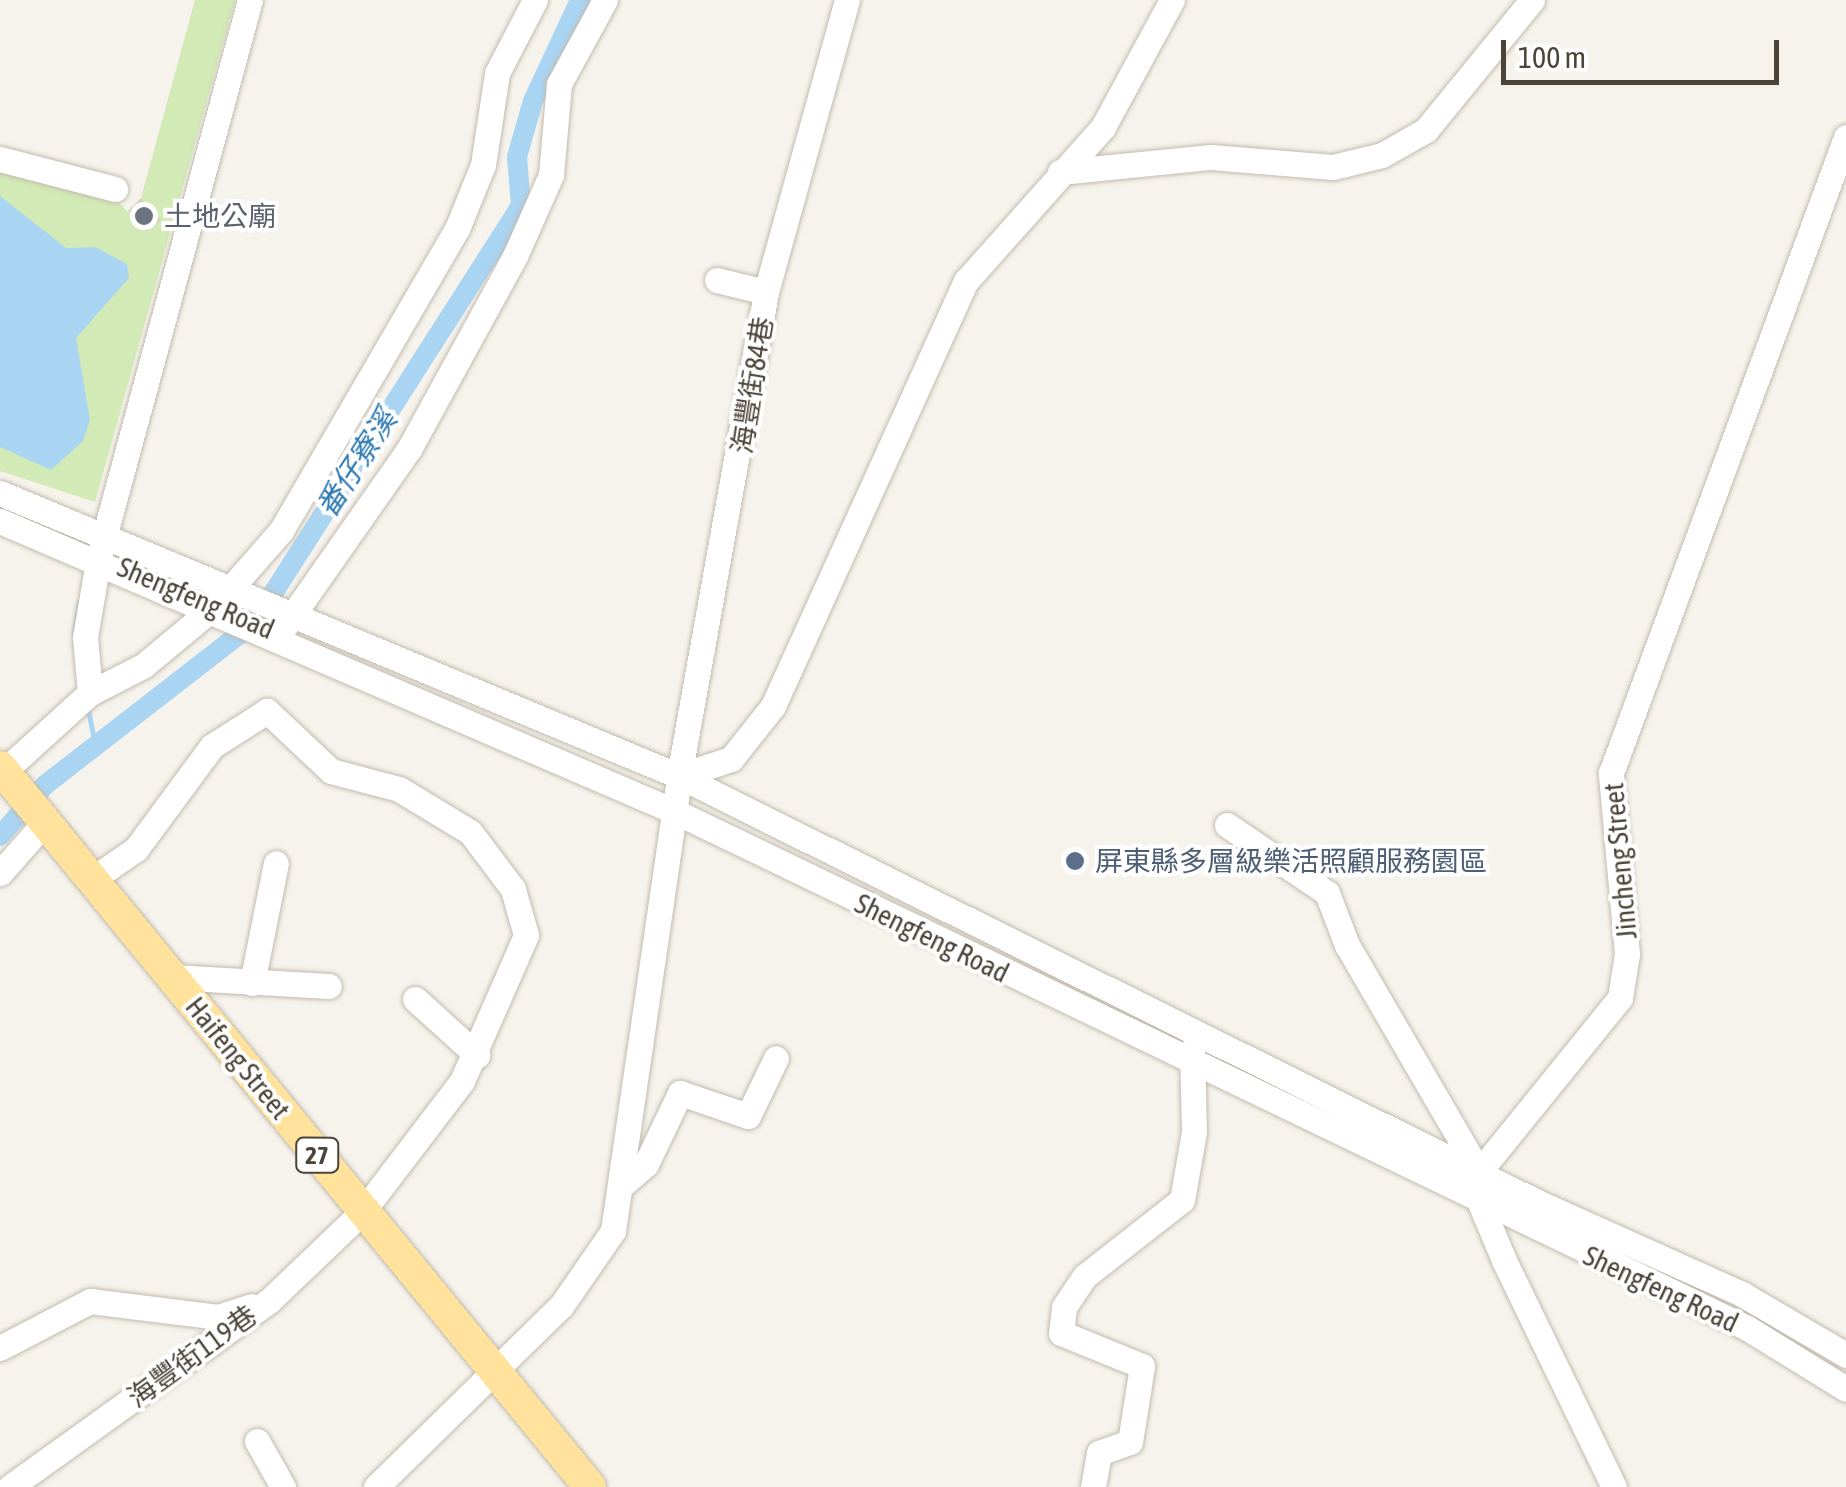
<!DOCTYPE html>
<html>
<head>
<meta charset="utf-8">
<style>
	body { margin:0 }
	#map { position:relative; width:1846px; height:1487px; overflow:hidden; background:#f6f3ec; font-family:"Asap Condensed","Noto Sans TC",sans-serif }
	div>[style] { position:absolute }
	.green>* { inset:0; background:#d2eab5 }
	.water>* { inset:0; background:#a9d4f2 }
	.stream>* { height:5px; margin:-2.5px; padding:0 2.5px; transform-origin:2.5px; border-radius:2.5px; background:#a9d4f2 }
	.canal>* { height:20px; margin:-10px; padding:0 10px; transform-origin:10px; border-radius:10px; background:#a9d4f2 }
	.building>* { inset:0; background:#d8cfc1 }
	.roads { filter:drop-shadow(0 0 2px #c2bbae) drop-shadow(0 0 2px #c2bbae) }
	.minor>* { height:25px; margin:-12.5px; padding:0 12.5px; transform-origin:12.5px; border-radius:12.5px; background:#fff }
	.major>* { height:32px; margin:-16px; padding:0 16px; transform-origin:16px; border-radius:16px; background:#ffe39c }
	.dots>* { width:28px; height:28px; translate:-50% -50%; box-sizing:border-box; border:5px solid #fff; border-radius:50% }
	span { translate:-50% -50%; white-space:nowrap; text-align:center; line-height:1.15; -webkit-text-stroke:8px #fff; paint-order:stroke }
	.shield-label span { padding:2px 8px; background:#fff; border:2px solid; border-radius:8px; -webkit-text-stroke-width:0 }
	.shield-label { font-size:25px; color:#4b4439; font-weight:700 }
	.worship-label { font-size:28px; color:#5b616d }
	.left { translate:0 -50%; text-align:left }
	.street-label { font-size:28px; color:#4b4439 }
	.service-label { font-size:28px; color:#4e5e75 }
	.water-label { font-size:30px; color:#2e7ab2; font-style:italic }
	.scale { position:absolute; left:1501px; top:40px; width:278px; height:45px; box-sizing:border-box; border:5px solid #4b4439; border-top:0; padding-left:12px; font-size:30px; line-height:35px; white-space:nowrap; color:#4b4439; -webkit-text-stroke:8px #fff; paint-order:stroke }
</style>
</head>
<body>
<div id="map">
	<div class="green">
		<div style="clip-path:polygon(195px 0,235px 0,95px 502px,0 471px,0 170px,115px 199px,148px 232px,160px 220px,141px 198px)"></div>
	</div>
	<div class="water">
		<div style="clip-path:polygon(0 196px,66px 248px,95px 247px,127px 264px,129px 278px,76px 338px,90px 420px,83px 441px,51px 470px,0 447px)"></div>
	</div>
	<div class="stream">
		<div style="left:74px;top:634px;width:33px;rotate:-81deg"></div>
		<div style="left:88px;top:709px;width:38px;rotate:79deg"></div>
	</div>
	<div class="canal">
		<div style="left:0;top:836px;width:68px;rotate:-48.6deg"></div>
		<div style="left:45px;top:785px;width:264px;rotate:-37.8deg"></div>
		<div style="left:254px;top:623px;width:496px;rotate:-57.4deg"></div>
		<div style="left:521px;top:205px;width:48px;rotate:-94.8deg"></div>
		<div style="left:517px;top:157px;width:58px;rotate:-74.1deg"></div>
		<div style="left:533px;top:101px;width:111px;rotate:-65deg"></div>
	</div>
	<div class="building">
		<div style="clip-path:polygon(141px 198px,161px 220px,147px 232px,128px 211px)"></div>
	</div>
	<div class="roads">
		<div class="minor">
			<div style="left:0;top:159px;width:119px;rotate:14.6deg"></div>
			<div style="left:1060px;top:172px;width:152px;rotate:-5.7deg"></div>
			<div style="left:1211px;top:157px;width:122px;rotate:4.7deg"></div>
			<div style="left:1333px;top:167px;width:50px;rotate:-13.8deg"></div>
			<div style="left:1382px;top:155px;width:51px;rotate:-29.6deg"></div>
			<div style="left:1426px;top:130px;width:168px;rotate:-50.8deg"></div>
			<div style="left:717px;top:280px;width:50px;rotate:13.8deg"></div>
			<div style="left:0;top:493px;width:736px;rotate:22.63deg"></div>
			<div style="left:679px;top:776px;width:956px;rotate:26.4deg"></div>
			<div style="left:1535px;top:1201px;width:227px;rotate:24.2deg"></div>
			<div style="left:1742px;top:1294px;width:121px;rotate:30.4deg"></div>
			<div style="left:0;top:521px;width:736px;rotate:23.29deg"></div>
			<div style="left:676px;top:812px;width:1189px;rotate:25.72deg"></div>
			<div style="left:1747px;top:1328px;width:116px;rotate:31.6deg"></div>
			<div style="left:285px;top:626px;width:216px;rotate:-55deg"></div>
			<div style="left:409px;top:449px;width:220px;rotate:-61.2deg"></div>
			<div style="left:515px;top:256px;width:89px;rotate:-66deg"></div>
			<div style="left:551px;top:175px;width:91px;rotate:-85deg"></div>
			<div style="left:559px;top:84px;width:96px;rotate:-61.3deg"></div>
			<div style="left:90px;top:693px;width:56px;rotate:-95.1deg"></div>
			<div style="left:85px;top:637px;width:82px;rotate:-80.2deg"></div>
			<div style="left:99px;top:556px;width:576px;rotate:-74.81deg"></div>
			<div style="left:4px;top:771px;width:116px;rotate:-42.2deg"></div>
			<div style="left:90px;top:693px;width:59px;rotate:-27deg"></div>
			<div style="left:143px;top:666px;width:94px;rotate:-39.8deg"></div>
			<div style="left:215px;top:606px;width:100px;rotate:-48.7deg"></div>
			<div style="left:281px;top:531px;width:350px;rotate:-59.8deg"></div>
			<div style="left:457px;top:229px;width:69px;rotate:-67.9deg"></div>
			<div style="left:483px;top:165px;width:93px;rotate:-81.3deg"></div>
			<div style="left:497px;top:73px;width:82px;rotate:-62.5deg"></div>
			<div style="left:679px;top:776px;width:55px;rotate:-18.1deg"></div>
			<div style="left:731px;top:759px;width:68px;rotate:-51.6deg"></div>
			<div style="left:773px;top:706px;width:467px;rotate:-65.6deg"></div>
			<div style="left:966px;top:281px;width:206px;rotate:-48.3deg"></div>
			<div style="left:1103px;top:127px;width:145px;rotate:-61.5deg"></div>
			<div style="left:1227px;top:825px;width:121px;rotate:34.2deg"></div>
			<div style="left:1327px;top:893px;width:56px;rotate:69deg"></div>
			<div style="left:1347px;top:945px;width:263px;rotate:59.8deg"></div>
			<div style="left:0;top:873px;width:69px;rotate:-48.5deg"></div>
			<div style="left:172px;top:977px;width:157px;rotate:3.3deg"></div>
			<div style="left:252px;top:983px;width:122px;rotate:-78.7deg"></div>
			<div style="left:415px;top:999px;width:84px;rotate:42.1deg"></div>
			<div style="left:622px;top:1185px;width:32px;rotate:-41deg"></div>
			<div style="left:646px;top:1164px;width:79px;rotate:-64.4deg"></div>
			<div style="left:680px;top:1093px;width:72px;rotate:18.7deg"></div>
			<div style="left:748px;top:1116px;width:64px;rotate:-64.2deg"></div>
			<div style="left:0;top:1348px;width:102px;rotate:-27.6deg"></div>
			<div style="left:90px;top:1301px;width:129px;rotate:7.1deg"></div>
			<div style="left:218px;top:1317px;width:35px;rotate:-18deg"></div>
			<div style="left:257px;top:1441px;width:53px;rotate:60.5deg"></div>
			<div style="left:10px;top:1487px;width:320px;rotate:-35.7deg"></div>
			<div style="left:270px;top:1300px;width:129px;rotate:-43.7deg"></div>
			<div style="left:363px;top:1211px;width:163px;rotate:-52.7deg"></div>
			<div style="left:462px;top:1081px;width:159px;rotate:-66.3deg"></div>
			<div style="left:526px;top:935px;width:48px;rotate:-105.8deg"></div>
			<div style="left:513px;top:889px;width:71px;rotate:-127deg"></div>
			<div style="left:470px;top:832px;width:83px;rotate:-148.8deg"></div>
			<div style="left:399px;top:789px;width:70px;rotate:-165.2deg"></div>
			<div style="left:331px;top:771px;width:88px;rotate:-136.8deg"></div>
			<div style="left:267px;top:711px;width:65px;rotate:147.5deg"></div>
			<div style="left:212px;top:746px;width:128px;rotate:126.4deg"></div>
			<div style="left:136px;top:849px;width:51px;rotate:145.4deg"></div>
			<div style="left:376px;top:1487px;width:259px;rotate:-44.4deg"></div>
			<div style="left:561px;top:1306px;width:91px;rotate:-55.3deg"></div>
			<div style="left:613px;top:1231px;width:460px;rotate:-81.7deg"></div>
			<div style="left:679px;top:776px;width:492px;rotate:-79.8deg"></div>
			<div style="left:766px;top:292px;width:303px;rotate:-74.5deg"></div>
			<div style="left:1093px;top:1487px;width:35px;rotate:-80deg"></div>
			<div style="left:1099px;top:1453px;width:33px;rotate:-20deg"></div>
			<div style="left:1130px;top:1442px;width:77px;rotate:-81deg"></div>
			<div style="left:1142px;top:1366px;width:87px;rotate:-157.8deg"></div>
			<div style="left:1061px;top:1333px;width:26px;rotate:-83deg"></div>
			<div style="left:1064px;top:1307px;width:37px;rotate:-56deg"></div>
			<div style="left:1085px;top:1276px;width:123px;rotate:-38.1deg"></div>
			<div style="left:1182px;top:1200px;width:69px;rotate:-80deg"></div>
			<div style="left:1194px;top:1132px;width:82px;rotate:-91.4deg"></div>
			<div style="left:1614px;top:1487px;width:252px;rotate:-115.9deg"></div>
			<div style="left:1504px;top:1260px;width:69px;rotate:-112.9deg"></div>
			<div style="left:1477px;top:1196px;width:24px;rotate:-85deg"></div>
			<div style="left:1479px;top:1172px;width:224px;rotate:-51deg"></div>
			<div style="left:1620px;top:998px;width:45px;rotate:-81deg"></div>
			<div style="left:1627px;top:954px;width:182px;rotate:-95.1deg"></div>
			<div style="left:1611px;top:773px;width:678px;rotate:-69.72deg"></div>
		</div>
		<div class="major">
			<div style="left:0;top:767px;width:931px;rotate:50.67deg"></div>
		</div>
	</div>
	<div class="dots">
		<div style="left:144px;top:216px;background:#6b7280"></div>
		<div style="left:1075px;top:861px;background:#5c6f8a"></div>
	</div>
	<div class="shield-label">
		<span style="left:317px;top:1155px">27</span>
	</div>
	<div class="worship-label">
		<span class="left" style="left:164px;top:216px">土地公廟</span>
	</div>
	<div class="street-label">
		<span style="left:752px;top:385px;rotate:-81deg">海豐街84巷</span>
		<span style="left:196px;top:598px;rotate:23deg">Shengfeng Road</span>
		<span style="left:1620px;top:861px;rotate:-95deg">Jincheng Street</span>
		<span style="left:932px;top:938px;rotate:26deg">Shengfeng Road</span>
		<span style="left:238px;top:1058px;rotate:51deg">Haifeng Street</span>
		<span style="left:1661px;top:1289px;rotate:25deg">Shengfeng Road</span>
		<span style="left:192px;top:1356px;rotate:-36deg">海豐街119巷</span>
	</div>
	<div class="service-label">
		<span class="left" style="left:1095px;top:861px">屏東縣多層級樂活照顧服務園區</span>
	</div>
	<div class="water-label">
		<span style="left:356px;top:463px;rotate:-57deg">番仔寮溪</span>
	</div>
	<div class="scale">100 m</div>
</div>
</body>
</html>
